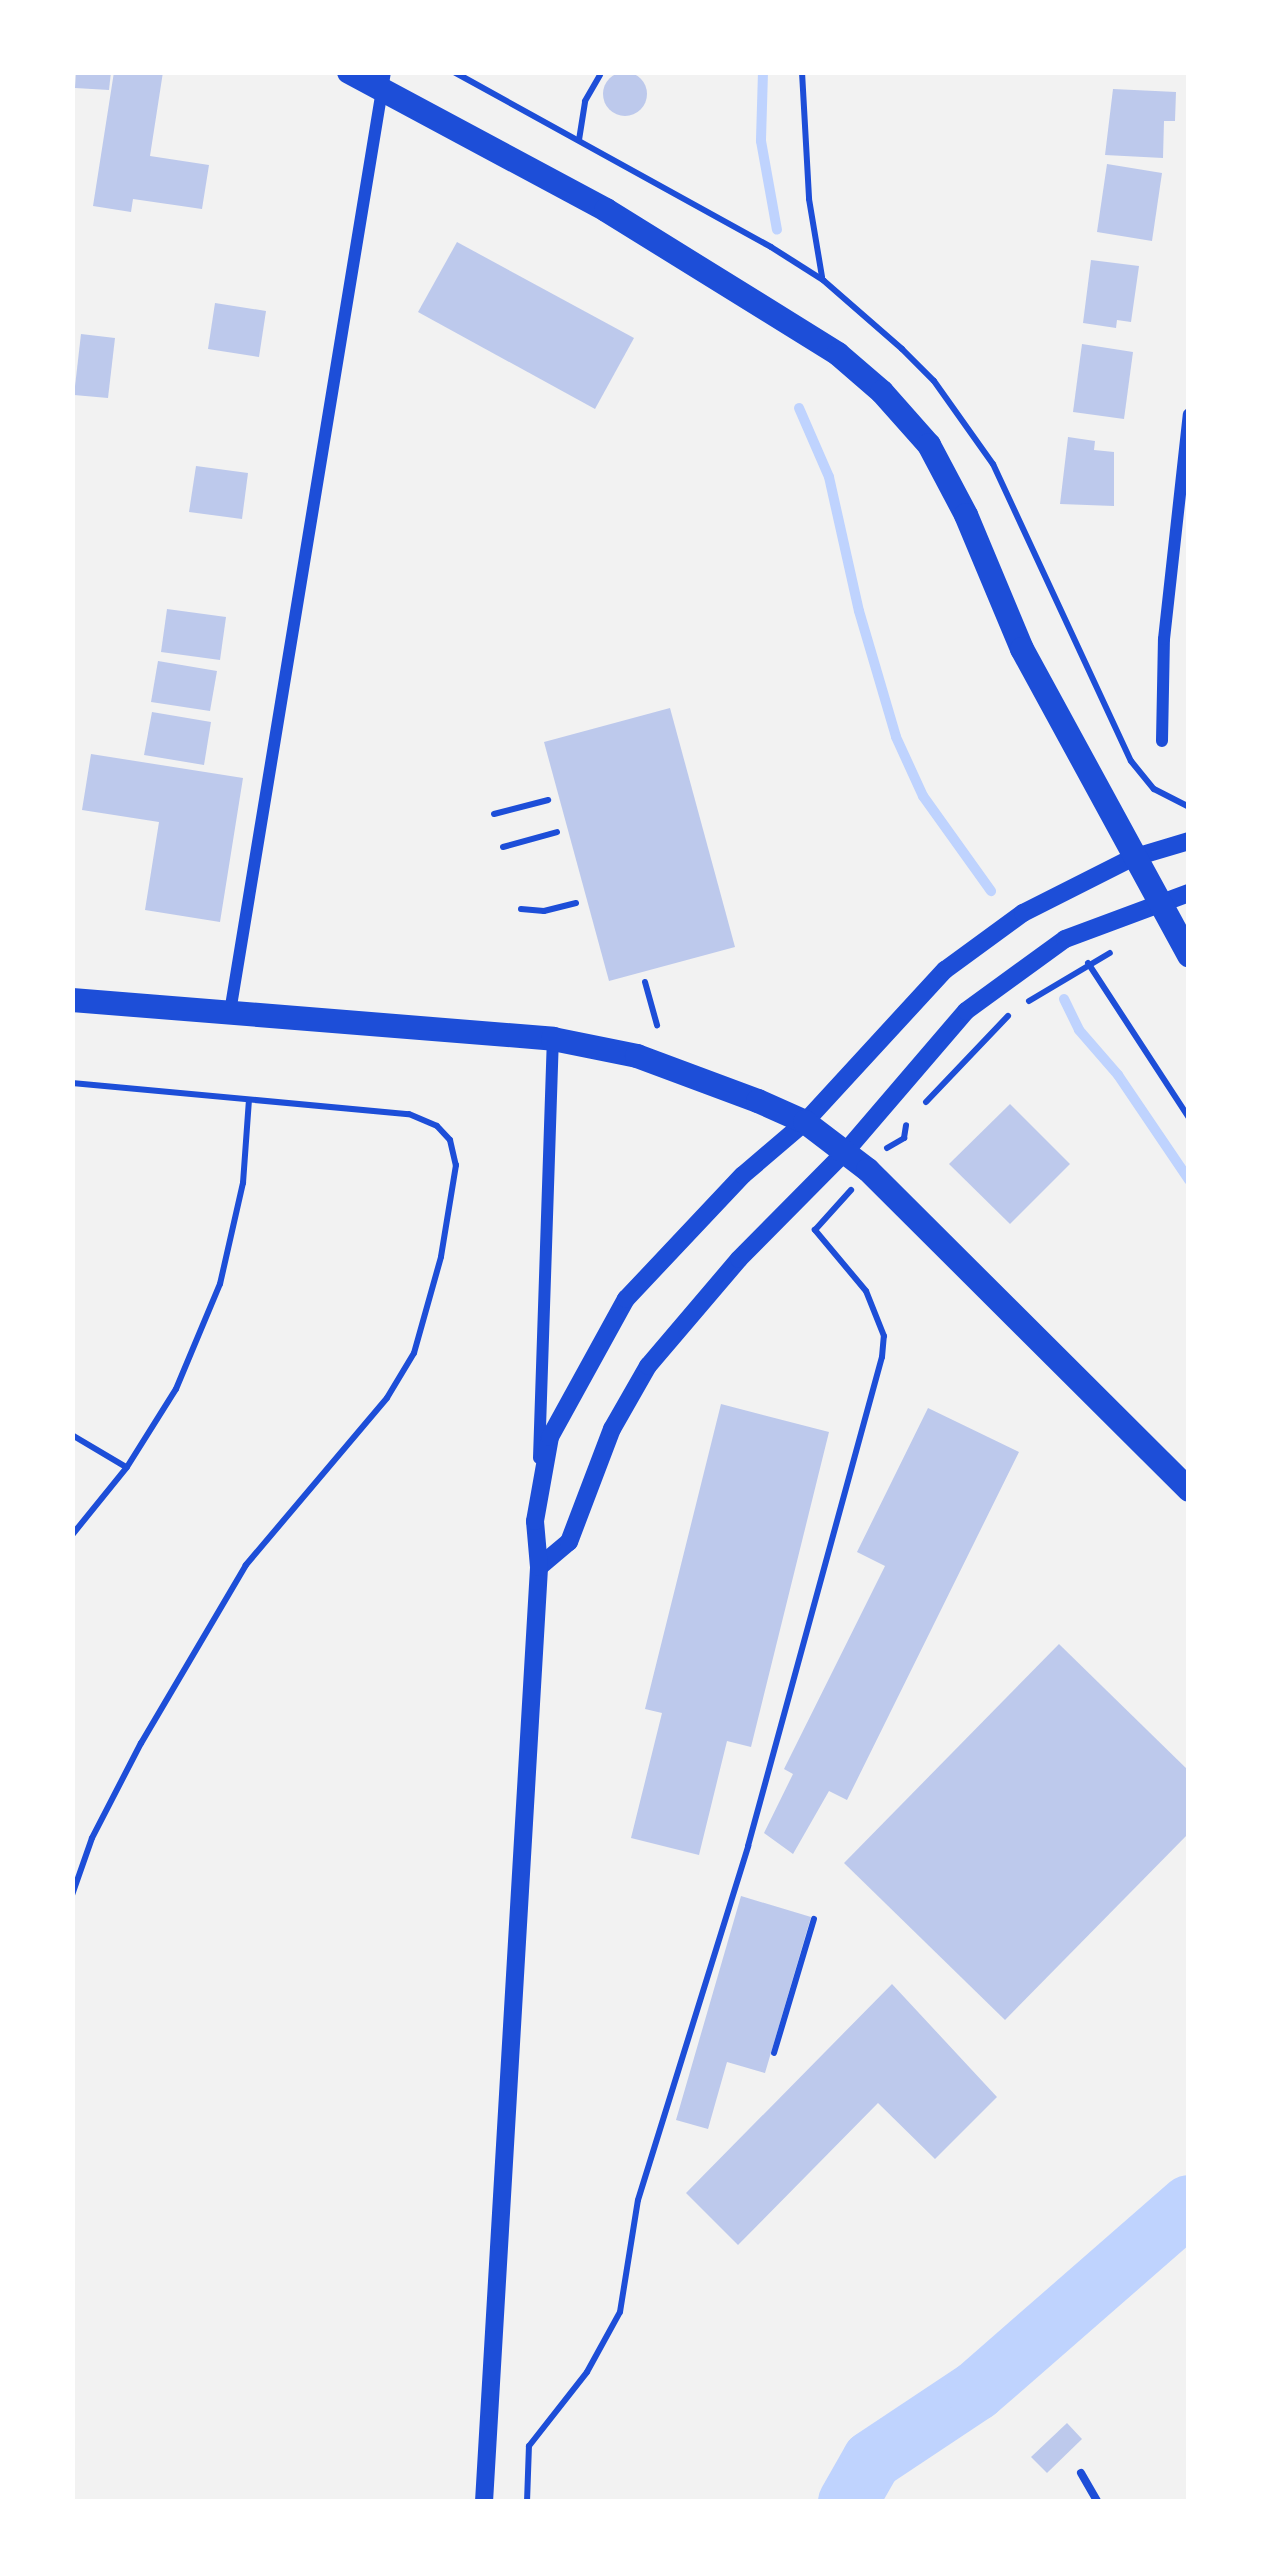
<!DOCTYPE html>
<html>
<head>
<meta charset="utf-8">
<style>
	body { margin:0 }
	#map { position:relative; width:1261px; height:2574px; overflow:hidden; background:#f2f2f2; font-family:Quicksand,sans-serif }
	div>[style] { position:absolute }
	.stream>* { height:10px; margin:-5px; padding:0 5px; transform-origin:5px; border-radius:5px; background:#bfd3fe }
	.river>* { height:60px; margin:-30px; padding:0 30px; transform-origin:30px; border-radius:30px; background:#bfd3fe }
	.building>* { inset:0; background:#bdc9ec }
	.round { border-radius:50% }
	.path>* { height:6px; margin:-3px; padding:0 3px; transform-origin:3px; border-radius:3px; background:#1d4ed8 }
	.service>* { height:8px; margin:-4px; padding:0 4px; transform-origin:4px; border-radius:4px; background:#1d4ed8 }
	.minor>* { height:12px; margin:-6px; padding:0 6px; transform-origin:6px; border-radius:6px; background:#1d4ed8 }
	.tertiary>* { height:18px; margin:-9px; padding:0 9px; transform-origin:9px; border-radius:9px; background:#1d4ed8 }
	.primary>* { height:24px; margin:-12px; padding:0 12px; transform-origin:12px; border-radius:12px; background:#1d4ed8 }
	span { translate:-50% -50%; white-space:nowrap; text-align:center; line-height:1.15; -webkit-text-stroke:9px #fff; paint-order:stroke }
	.frame { position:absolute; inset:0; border:75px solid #fff; pointer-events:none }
</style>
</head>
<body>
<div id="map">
	<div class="stream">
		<div style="left:763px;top:72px;width:69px;rotate:91.7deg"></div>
		<div style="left:761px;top:141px;width:90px;rotate:79.8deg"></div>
		<div style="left:799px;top:408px;width:75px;rotate:66.5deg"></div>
		<div style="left:829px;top:477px;width:137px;rotate:77.4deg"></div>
		<div style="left:859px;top:611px;width:131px;rotate:73.6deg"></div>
		<div style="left:896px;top:737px;width:65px;rotate:65.4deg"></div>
		<div style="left:923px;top:796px;width:117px;rotate:54.4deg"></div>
		<div style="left:1064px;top:999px;width:34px;rotate:64deg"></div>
		<div style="left:1079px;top:1030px;width:60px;rotate:49.1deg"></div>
		<div style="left:1118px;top:1075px;width:127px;rotate:55.9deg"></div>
	</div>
	<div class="river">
		<div style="left:848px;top:2502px;width:48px;rotate:-60.3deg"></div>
		<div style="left:872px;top:2460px;width:125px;rotate:-33.6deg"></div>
		<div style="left:976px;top:2391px;width:283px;rotate:-41.1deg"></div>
	</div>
	<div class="building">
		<div class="round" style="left:603px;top:72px;width:44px;height:44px"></div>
		<div style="clip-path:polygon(76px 72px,111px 72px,109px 90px,75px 88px)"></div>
		<div style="clip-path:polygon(114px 72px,163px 72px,150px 156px,209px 165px,202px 209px,133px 199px,131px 212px,93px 206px)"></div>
		<div style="clip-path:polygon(1113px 89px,1176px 92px,1175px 121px,1164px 121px,1163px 158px,1105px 155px)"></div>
		<div style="clip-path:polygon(1107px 164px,1162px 173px,1152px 241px,1097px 232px)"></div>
		<div style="clip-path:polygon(457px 242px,634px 338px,595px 409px,418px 312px)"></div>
		<div style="clip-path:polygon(1091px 260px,1139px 266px,1131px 322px,1117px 320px,1116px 328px,1083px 323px)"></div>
		<div style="clip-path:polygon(215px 303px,266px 311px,259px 357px,208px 349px)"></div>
		<div style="clip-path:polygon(81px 334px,115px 338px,108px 398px,74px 395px)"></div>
		<div style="clip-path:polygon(1082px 344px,1133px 352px,1124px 419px,1073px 412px)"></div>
		<div style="clip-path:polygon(1068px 437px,1095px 441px,1094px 450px,1114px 452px,1114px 506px,1060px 504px)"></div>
		<div style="clip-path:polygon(196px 466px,248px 473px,242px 519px,189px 512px)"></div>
		<div style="clip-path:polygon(167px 609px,226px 617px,220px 660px,161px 652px)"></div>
		<div style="clip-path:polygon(158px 661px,217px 671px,210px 711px,151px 702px)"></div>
		<div style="clip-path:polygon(670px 708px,735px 947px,609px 981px,544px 742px)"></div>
		<div style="clip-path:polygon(152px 712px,211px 722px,204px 765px,144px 755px)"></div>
		<div style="clip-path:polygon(91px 754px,243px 778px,220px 922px,145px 910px,159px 822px,82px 810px)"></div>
		<div style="clip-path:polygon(1010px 1104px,1070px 1164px,1010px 1224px,949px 1164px)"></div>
		<div style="clip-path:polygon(721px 1404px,829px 1432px,751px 1747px,727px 1741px,699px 1855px,631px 1838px,662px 1713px,645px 1709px)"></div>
		<div style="clip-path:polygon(928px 1408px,1019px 1452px,847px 1800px,829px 1791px,793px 1854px,764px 1833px,793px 1774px,784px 1769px,885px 1566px,857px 1552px)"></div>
		<div style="clip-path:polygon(1059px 1644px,1189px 1771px,1189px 1833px,1005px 2020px,844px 1863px)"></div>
		<div style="clip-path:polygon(741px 1896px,811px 1917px,765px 2073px,727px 2062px,708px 2129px,676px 2120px)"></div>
		<div style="clip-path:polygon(892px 1984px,997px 2097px,935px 2159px,878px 2103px,738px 2245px,686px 2193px)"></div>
		<div style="clip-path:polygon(1067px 2423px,1082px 2439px,1047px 2473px,1031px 2457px)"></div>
	</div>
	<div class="path">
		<div style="left:454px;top:72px;width:362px;rotate:28.9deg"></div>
		<div style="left:771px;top:247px;width:62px;rotate:32.4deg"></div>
		<div style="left:823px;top:280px;width:105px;rotate:41.1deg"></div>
		<div style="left:902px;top:349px;width:45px;rotate:45deg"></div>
		<div style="left:934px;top:381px;width:102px;rotate:54.6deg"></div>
		<div style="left:993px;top:464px;width:327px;rotate:65.1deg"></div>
		<div style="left:1131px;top:761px;width:36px;rotate:51deg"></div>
		<div style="left:1154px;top:789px;width:39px;rotate:27deg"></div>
		<div style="left:802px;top:72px;width:127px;rotate:86.8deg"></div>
		<div style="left:809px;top:199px;width:79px;rotate:80.5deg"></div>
		<div style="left:579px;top:140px;width:39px;rotate:-81deg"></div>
		<div style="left:585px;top:101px;width:30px;rotate:-60deg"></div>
		<div style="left:494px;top:814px;width:56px;rotate:-14.5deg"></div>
		<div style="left:503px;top:847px;width:56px;rotate:-15.5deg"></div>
		<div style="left:521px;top:909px;width:23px;rotate:5deg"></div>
		<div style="left:544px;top:911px;width:33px;rotate:-14deg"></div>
		<div style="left:1088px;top:963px;width:185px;rotate:56.9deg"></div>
		<div style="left:645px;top:982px;width:45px;rotate:74.4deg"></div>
		<div style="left:1029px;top:1001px;width:94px;rotate:-30.7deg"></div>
		<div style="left:72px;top:1083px;width:338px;rotate:5.3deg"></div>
		<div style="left:409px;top:1114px;width:30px;rotate:23deg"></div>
		<div style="left:437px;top:1126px;width:19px;rotate:47deg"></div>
		<div style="left:450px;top:1140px;width:26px;rotate:77deg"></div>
		<div style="left:456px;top:1165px;width:93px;rotate:99.3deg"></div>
		<div style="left:441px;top:1257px;width:100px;rotate:105.7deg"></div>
		<div style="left:414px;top:1353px;width:52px;rotate:121deg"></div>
		<div style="left:387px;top:1398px;width:219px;rotate:130.2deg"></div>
		<div style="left:246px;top:1565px;width:207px;rotate:120.5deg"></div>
		<div style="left:141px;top:1743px;width:107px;rotate:117.3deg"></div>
		<div style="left:92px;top:1838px;width:60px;rotate:109.3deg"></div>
		<div style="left:926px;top:1102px;width:119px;rotate:-46.4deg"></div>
		<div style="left:887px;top:1148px;width:20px;rotate:-30deg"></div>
		<div style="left:904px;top:1138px;width:13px;rotate:-81deg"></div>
		<div style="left:72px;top:1435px;width:63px;rotate:30.7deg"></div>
		<div style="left:72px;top:1535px;width:87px;rotate:-51deg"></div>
		<div style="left:127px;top:1467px;width:92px;rotate:-57.9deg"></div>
		<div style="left:176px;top:1389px;width:114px;rotate:-67.3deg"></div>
		<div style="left:220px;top:1284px;width:104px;rotate:-77.2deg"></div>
		<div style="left:243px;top:1183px;width:83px;rotate:-85.9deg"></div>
		<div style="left:774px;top:2053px;width:140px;rotate:-73.4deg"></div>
		<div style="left:527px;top:2502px;width:56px;rotate:-88deg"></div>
		<div style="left:529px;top:2446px;width:94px;rotate:-51.9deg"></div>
		<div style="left:587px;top:2372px;width:68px;rotate:-61.2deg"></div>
		<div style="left:620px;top:2312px;width:113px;rotate:-80.9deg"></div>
		<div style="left:638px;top:2200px;width:371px;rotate:-72.7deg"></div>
		<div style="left:748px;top:1846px;width:507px;rotate:-74.68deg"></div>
		<div style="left:882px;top:1357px;width:21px;rotate:-85deg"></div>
		<div style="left:884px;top:1336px;width:48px;rotate:-111.8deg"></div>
		<div style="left:866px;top:1291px;width:80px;rotate:-129.9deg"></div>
		<div style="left:815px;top:1230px;width:54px;rotate:-48deg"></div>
	</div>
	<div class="service">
		<div style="left:1081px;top:2473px;width:34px;rotate:60deg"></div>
	</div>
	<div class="minor">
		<div style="left:1162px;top:741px;width:102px;rotate:-88.9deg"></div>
		<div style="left:1164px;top:639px;width:226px;rotate:-83.7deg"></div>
		<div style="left:230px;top:1012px;width:953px;rotate:-80.64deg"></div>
		<div style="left:539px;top:1458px;width:419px;rotate:-88.1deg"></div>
	</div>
	<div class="tertiary">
		<div style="left:539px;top:1567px;width:39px;rotate:-40deg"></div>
		<div style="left:569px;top:1542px;width:121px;rotate:-69.2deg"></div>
		<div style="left:612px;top:1429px;width:73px;rotate:-60.3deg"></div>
		<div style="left:648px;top:1366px;width:140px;rotate:-49.6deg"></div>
		<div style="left:739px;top:1259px;width:152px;rotate:-45.3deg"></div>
		<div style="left:846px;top:1151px;width:184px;rotate:-49.4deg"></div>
		<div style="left:966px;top:1011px;width:122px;rotate:-36deg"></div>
		<div style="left:1065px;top:939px;width:132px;rotate:-20.4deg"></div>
		<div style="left:484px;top:2502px;width:937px;rotate:-86.63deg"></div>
		<div style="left:539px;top:1567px;width:46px;rotate:-95deg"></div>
		<div style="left:535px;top:1521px;width:85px;rotate:-79.9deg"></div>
		<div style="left:550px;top:1437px;width:158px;rotate:-61.2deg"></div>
		<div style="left:626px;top:1299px;width:170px;rotate:-46.7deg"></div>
		<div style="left:743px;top:1175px;width:82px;rotate:-40.5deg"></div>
		<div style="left:805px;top:1122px;width:207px;rotate:-47.4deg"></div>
		<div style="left:945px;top:970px;width:97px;rotate:-36.2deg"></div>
		<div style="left:1023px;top:913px;width:122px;rotate:-26.8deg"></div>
		<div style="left:1132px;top:858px;width:59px;rotate:-16.6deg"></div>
	</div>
	<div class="primary">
		<div style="left:349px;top:72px;width:292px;rotate:28.2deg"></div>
		<div style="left:606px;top:210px;width:273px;rotate:31.8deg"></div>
		<div style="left:838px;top:354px;width:58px;rotate:40.8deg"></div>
		<div style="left:882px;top:392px;width:71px;rotate:48.4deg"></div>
		<div style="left:929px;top:445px;width:79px;rotate:62.1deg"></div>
		<div style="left:966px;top:515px;width:145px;rotate:67.3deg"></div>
		<div style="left:1022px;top:649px;width:349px;rotate:61.4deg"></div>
		<div style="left:72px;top:1000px;width:483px;rotate:4.6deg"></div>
		<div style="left:553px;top:1039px;width:86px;rotate:11.4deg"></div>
		<div style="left:637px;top:1056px;width:129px;rotate:20.4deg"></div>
		<div style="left:758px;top:1101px;width:51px;rotate:24.1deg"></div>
		<div style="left:805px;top:1122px;width:79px;rotate:37.3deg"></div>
		<div style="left:868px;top:1170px;width:453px;rotate:44.9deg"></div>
	</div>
	<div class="frame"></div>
</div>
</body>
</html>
